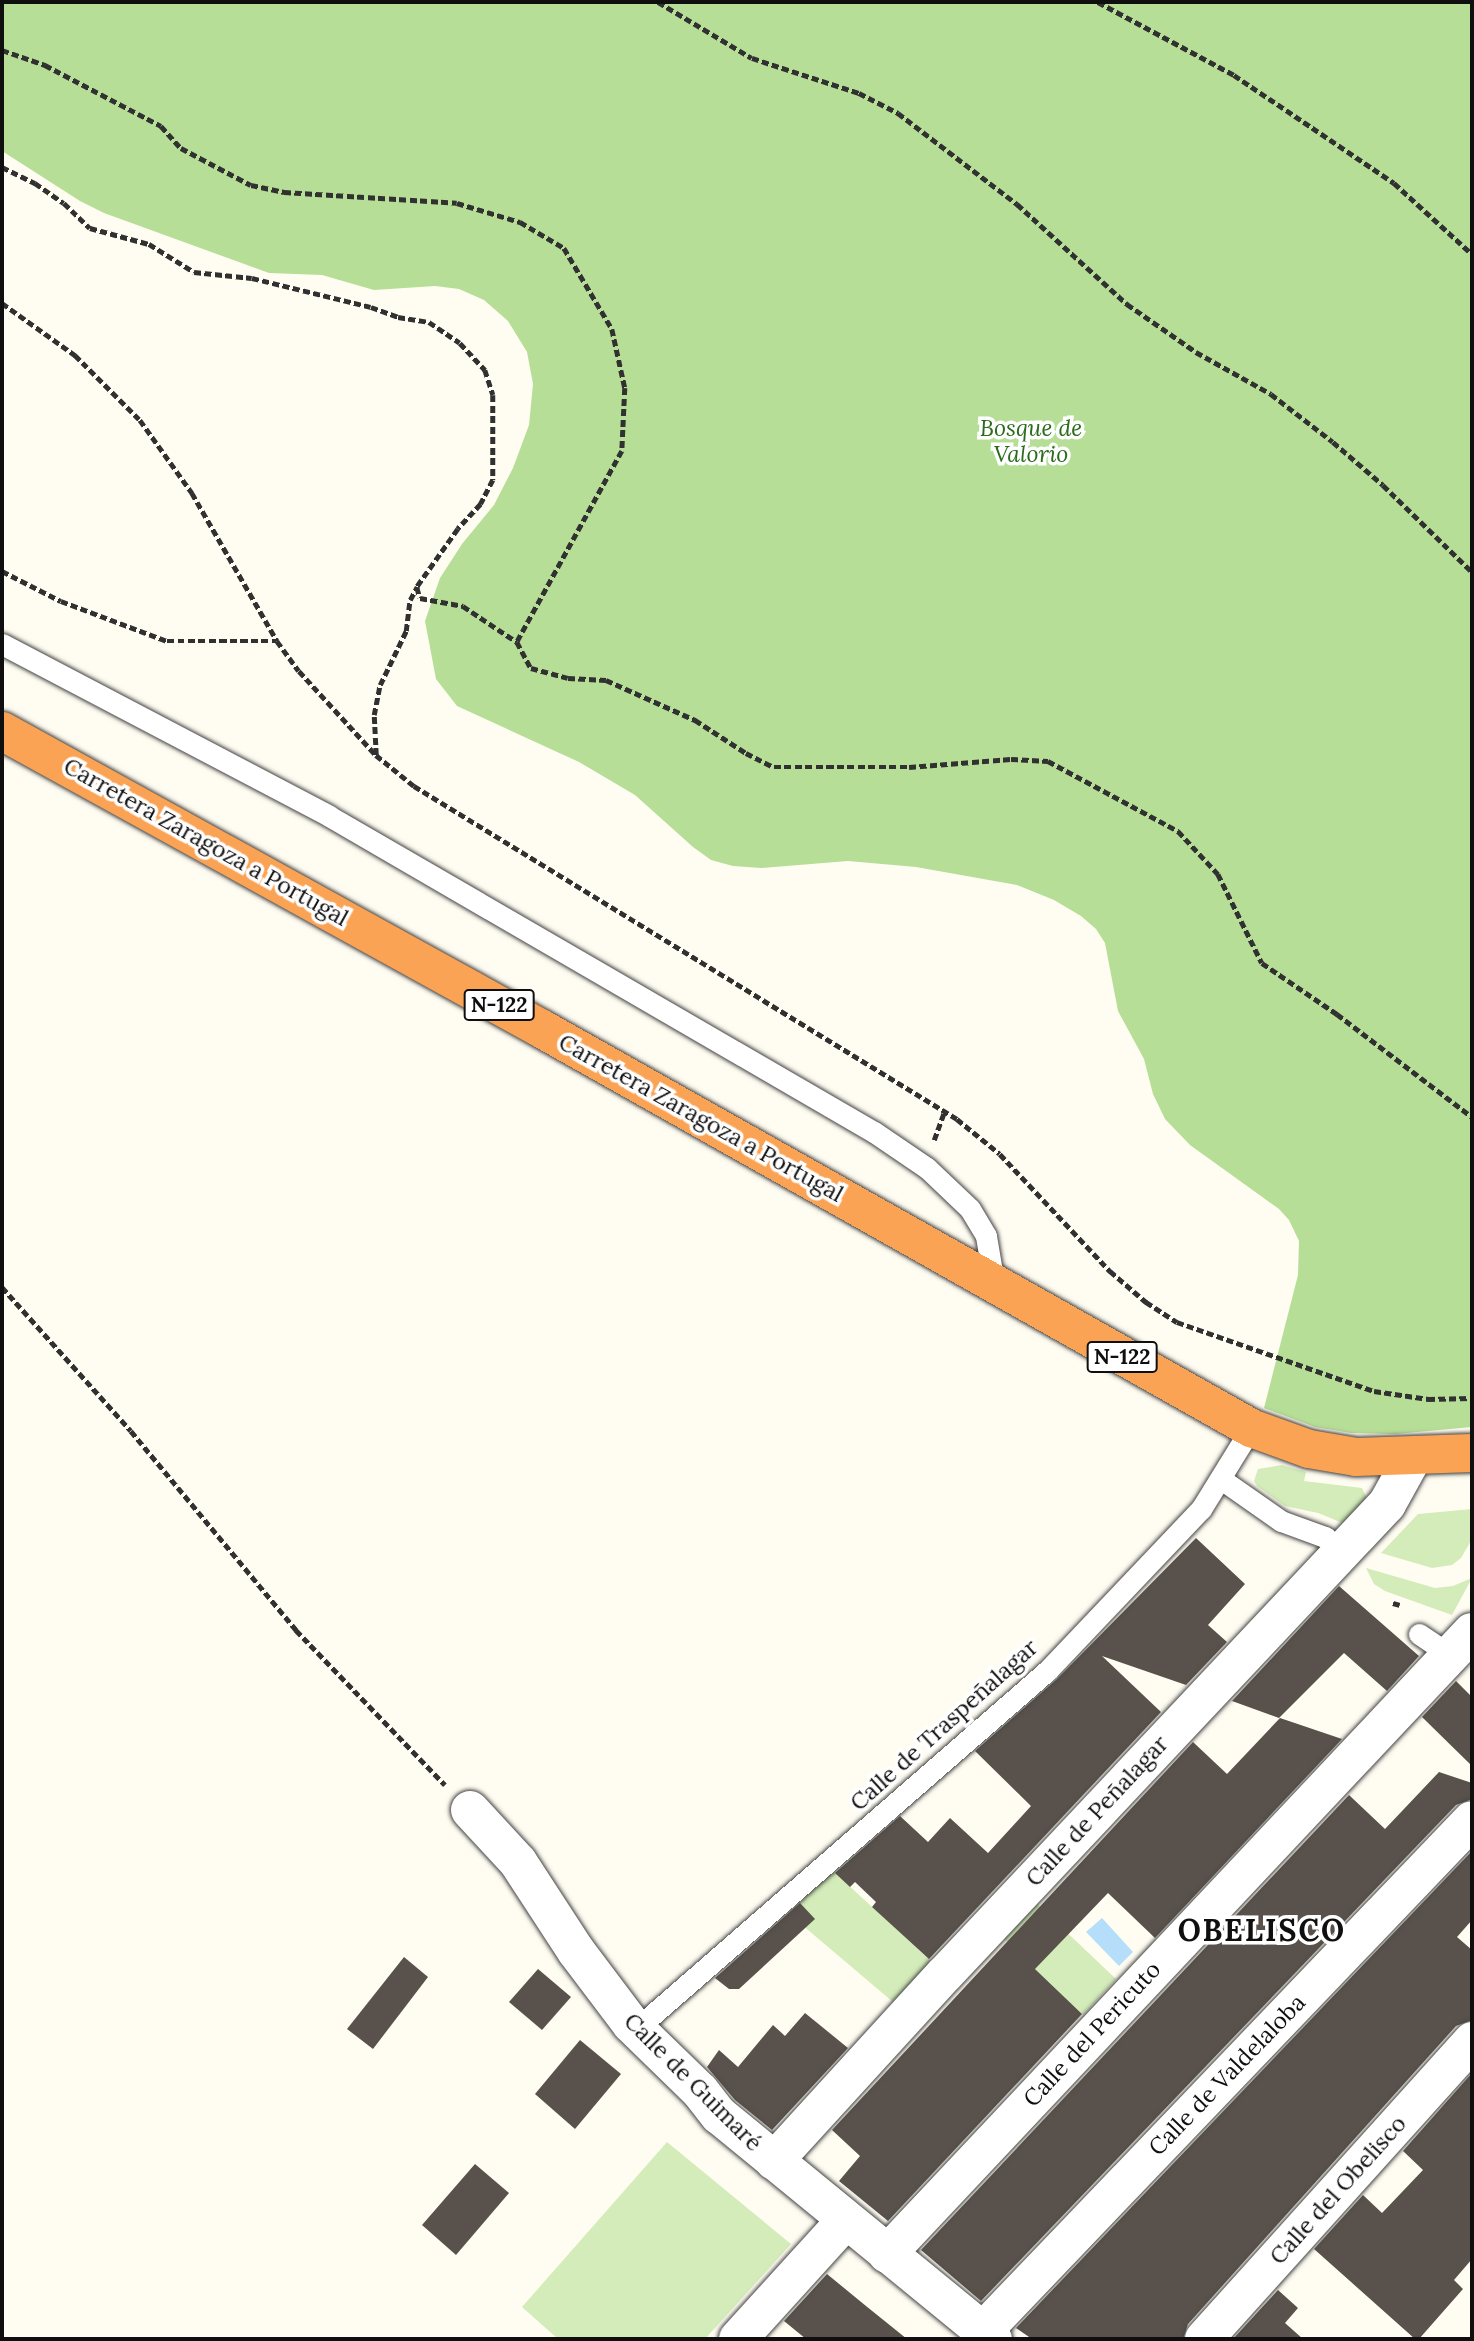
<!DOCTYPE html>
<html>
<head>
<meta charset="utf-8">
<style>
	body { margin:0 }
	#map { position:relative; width:1474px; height:2341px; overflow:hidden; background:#fffdf2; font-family:Lora,serif }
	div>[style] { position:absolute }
	.green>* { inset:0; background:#d3ecb9 }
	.forest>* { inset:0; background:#b6de97 }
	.water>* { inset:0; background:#b4def9 }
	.building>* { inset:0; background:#59514b }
	.path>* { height:4.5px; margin-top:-2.25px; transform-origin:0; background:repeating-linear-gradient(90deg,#313131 0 7px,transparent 0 10.5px) }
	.roads { filter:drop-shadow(0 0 2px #424242) drop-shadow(0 0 2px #424242) }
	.lane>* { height:21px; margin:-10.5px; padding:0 10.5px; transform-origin:10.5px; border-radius:10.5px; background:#fff }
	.street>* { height:38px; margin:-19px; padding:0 19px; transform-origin:19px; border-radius:19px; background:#fff }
	.highway>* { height:38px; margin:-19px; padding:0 19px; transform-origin:19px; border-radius:19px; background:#fba354 }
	span { translate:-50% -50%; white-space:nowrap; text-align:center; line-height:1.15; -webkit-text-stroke:7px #fff; paint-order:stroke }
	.shield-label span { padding:2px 5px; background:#fff; border:2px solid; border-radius:5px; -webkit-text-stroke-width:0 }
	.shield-label { font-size:21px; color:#0f0f0f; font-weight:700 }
	.park-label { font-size:23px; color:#2b6b1b; font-style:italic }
	.street-label { font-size:23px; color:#0f0f0f }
	.district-label { font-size:30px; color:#0f0f0f; font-weight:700; letter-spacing:2px }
	.frame { position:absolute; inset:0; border:4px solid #0f0f0f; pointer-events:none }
</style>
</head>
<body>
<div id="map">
	<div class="green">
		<div style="clip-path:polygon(1282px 1465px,1306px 1472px,1304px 1481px,1362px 1488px,1367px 1499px,1345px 1524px,1318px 1513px,1285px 1506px,1257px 1486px,1254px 1481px,1258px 1469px)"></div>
		<div style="clip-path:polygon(1472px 1509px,1472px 1539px,1461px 1558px,1452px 1565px,1432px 1568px,1381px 1553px,1418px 1514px)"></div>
		<div style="clip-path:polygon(1366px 1568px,1435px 1588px,1453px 1586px,1472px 1578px,1452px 1615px,1385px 1591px,1374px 1584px)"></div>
		<div style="clip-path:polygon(833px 1871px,931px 1961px,893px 2002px,788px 1913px)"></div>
		<div style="clip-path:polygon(1037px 1904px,1116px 1979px,1083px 2015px,1004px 1939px)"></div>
		<div style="clip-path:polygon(667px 2142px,791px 2244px,705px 2339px,558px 2339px,522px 2307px)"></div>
	</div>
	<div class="forest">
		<div style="clip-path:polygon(2px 2px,1472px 2px,1472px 1427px,1395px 1434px,1351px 1433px,1315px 1427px,1264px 1408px,1298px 1275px,1299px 1241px,1289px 1220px,1279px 1209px,1190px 1145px,1165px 1119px,1153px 1094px,1144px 1059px,1118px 1011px,1105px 943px,1096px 929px,1081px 916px,1054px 900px,1017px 885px,916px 867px,848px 861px,761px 868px,733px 866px,711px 860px,693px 847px,635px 795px,579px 762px,457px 706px,436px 679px,425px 621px,440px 578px,462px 544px,494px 505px,513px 468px,529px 425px,533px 384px,527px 352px,508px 321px,484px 300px,459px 289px,435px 286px,374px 290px,322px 275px,269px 273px,104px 213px,80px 201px,2px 151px)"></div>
	</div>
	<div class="water">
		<div style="clip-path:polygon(1102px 1918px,1133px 1952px,1119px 1966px,1086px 1932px)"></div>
	</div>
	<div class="building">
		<div style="clip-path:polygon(1196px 1538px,1245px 1584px,1208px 1625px,1227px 1642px,1186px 1685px,1102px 1656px,1161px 1712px,929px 1959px,872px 1907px,876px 1902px,855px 1882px,850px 1887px,835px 1873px,900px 1816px,928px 1842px,950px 1818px,988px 1853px,1031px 1806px,975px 1751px,1056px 1680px)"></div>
		<div style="clip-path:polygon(1339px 1586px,1419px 1656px,1387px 1691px,1344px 1653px,1279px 1718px,1232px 1701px)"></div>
		<div style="clip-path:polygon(1456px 1681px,1472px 1697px,1472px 1766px,1422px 1717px)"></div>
		<div style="clip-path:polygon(1280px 1718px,1342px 1739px,1155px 1938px,1108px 1893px,1035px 1969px,1082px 2014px,888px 2221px,839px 2181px,860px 2156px,832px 2130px,1193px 1742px,1227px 1774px)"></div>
		<div style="clip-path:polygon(1439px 1772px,1472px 1783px,1472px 1799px,1456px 1805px,981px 2301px,921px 2250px,1349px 1795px,1385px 1829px)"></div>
		<div style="clip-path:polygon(1472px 1851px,1472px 1920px,1457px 1937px,1472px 1950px,1472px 2020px,1456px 2026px,1188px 2324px,1183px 2339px,1032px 2339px,1016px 2328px)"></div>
		<div style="clip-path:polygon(800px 1903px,815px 1919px,739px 1989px,729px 1989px,715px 1978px)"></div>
		<div style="clip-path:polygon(404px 1957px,428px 1977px,373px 2049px,347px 2029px)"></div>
		<div style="clip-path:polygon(538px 1969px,571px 1997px,542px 2030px,509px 2002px)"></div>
		<div style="clip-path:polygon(805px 2013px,848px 2048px,772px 2130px,735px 2100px,707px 2067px,719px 2050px,738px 2067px,773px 2025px,785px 2036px)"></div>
		<div style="clip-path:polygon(580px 2040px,621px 2074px,575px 2129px,535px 2094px)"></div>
		<div style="clip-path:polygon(1472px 2073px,1472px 2259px,1454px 2280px,1463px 2289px,1419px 2339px,1415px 2339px,1314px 2249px,1363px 2195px,1382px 2213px,1423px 2170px,1403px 2151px)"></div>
		<div style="clip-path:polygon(475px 2164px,509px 2193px,456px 2255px,422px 2225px)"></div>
		<div style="clip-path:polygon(827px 2274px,866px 2306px,907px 2339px,806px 2339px,784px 2321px)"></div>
		<div style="clip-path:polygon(1278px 2290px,1298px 2308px,1285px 2323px,1303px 2339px,1233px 2339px)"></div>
	</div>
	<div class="path">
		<div style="left:658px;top:2px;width:109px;rotate:30.8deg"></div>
		<div style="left:752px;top:58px;width:113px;rotate:18.1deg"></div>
		<div style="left:859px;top:93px;width:44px;rotate:27.1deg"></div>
		<div style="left:898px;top:113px;width:150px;rotate:37.4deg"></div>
		<div style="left:1017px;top:204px;width:149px;rotate:42.3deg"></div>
		<div style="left:1127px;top:304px;width:84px;rotate:34.8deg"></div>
		<div style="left:1196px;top:352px;width:86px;rotate:29.2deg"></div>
		<div style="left:1271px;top:394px;width:78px;rotate:37.7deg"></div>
		<div style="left:1333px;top:442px;width:66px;rotate:40.7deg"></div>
		<div style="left:1383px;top:485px;width:124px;rotate:44.3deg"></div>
		<div style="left:1098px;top:2px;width:154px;rotate:28.2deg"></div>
		<div style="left:1234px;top:75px;width:193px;rotate:34deg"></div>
		<div style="left:1394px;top:183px;width:105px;rotate:42.3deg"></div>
		<div style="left:2px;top:50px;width:46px;rotate:19.2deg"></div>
		<div style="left:45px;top:65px;width:131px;rotate:27.7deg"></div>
		<div style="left:161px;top:126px;width:30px;rotate:48deg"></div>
		<div style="left:181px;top:148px;width:79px;rotate:27.9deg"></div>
		<div style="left:251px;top:185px;width:34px;rotate:12deg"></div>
		<div style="left:284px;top:192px;width:173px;rotate:3.6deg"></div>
		<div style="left:457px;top:203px;width:66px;rotate:16.8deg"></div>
		<div style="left:520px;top:222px;width:51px;rotate:30.6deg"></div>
		<div style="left:564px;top:248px;width:94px;rotate:59.3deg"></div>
		<div style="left:612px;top:329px;width:60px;rotate:77.6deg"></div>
		<div style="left:625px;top:388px;width:63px;rotate:92.7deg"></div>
		<div style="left:622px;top:451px;width:218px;rotate:118.8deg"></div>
		<div style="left:517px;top:642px;width:30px;rotate:62deg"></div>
		<div style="left:531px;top:668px;width:38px;rotate:15deg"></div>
		<div style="left:568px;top:678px;width:38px;rotate:3deg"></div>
		<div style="left:606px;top:680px;width:98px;rotate:24.2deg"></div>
		<div style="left:695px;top:720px;width:61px;rotate:32.9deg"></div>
		<div style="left:746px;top:753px;width:31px;rotate:27deg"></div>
		<div style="left:774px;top:767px;width:135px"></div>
		<div style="left:909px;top:767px;width:102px;rotate:-4.5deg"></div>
		<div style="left:1011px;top:759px;width:37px;rotate:3deg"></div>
		<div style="left:1048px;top:761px;width:148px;rotate:28.3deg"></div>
		<div style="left:1178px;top:831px;width:59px;rotate:47.1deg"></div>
		<div style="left:1218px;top:874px;width:99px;rotate:63.7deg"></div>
		<div style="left:1262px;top:963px;width:91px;rotate:34.2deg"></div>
		<div style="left:1337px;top:1014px;width:170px;rotate:37.3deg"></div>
		<div style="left:2px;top:167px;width:37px;rotate:26deg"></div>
		<div style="left:35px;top:183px;width:35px;rotate:35deg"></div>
		<div style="left:64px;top:203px;width:36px;rotate:44deg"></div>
		<div style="left:90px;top:228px;width:61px;rotate:15.2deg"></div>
		<div style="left:149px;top:244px;width:53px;rotate:31.9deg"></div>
		<div style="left:194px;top:272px;width:58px;rotate:5.9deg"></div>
		<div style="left:252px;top:278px;width:122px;rotate:13.7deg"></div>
		<div style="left:371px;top:307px;width:29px;rotate:20deg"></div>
		<div style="left:398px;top:317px;width:31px;rotate:9deg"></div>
		<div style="left:429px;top:322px;width:37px;rotate:34deg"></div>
		<div style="left:460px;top:343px;width:37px;rotate:47deg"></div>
		<div style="left:485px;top:370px;width:26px;rotate:72deg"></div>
		<div style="left:493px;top:395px;width:85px;rotate:90deg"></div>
		<div style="left:493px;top:480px;width:27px;rotate:117deg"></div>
		<div style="left:481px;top:504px;width:34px;rotate:133deg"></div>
		<div style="left:458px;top:529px;width:71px;rotate:125.3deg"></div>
		<div style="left:417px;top:587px;width:11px;rotate:75deg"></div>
		<div style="left:420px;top:598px;width:44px;rotate:10.5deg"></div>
		<div style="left:463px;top:606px;width:65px;rotate:33.7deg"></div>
		<div style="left:2px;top:303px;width:90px;rotate:35.5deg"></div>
		<div style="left:75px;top:355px;width:92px;rotate:45deg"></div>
		<div style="left:140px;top:420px;width:90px;rotate:54.5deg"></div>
		<div style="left:192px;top:493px;width:171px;rotate:60.1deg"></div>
		<div style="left:277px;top:641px;width:37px;rotate:54deg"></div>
		<div style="left:299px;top:671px;width:114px;rotate:47.5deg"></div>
		<div style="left:376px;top:755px;width:49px;rotate:39.2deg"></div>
		<div style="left:414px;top:786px;width:637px;rotate:31.52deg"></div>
		<div style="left:957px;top:1119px;width:55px;rotate:39.1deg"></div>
		<div style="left:1000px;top:1154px;width:161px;rotate:46.8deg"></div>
		<div style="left:1110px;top:1271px;width:48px;rotate:40.7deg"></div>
		<div style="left:1146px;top:1302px;width:37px;rotate:33deg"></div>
		<div style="left:1177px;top:1322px;width:209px;rotate:19.3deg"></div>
		<div style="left:1374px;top:1391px;width:55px;rotate:8.4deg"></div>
		<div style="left:1428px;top:1399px;width:44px;rotate:-1.3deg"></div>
		<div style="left:2px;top:571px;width:66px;rotate:27deg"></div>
		<div style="left:61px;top:601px;width:113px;rotate:20.7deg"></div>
		<div style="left:167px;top:641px;width:109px"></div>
		<div style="left:376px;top:755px;width:40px;rotate:-92.9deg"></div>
		<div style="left:374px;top:715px;width:31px;rotate:-79deg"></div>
		<div style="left:380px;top:685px;width:60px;rotate:-64.3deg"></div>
		<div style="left:406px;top:631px;width:31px;rotate:-83deg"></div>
		<div style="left:410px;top:600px;width:15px;rotate:-62deg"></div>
		<div style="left:934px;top:1140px;width:30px;rotate:-70deg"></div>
		<div style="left:2px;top:1287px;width:193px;rotate:48.1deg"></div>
		<div style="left:131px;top:1431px;width:259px;rotate:50.3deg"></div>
		<div style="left:296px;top:1630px;width:215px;rotate:46.1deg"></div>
		<div style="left:1393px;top:1603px;width:7px;rotate:16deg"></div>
	</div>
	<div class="roads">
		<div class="lane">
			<div style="left:2px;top:644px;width:369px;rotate:27.7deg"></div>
			<div style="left:329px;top:816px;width:630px;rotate:30.11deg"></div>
			<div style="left:874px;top:1132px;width:64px;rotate:34.2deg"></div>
			<div style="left:927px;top:1168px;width:59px;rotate:43.6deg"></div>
			<div style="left:970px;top:1209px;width:31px;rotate:59deg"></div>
			<div style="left:986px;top:1236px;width:49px;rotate:80.5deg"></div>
			<div style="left:1221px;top:1479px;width:73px;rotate:35deg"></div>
			<div style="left:1281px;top:1521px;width:47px;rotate:20deg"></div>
			<div style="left:1325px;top:1537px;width:23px;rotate:41deg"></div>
			<div style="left:1419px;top:1634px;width:37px;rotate:34deg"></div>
			<div style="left:636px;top:2029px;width:545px;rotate:-41.06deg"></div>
			<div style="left:1047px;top:1671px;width:224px;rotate:-46.5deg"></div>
			<div style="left:1201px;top:1509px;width:95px;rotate:-58.3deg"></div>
		</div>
		<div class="street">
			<div style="left:470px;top:1810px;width:71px;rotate:47.3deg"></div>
			<div style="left:518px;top:1862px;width:106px;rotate:56.9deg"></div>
			<div style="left:576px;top:1951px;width:91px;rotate:53deg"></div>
			<div style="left:631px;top:2024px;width:96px;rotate:44.2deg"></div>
			<div style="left:700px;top:2091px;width:31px;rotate:52deg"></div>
			<div style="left:719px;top:2115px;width:354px;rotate:39.3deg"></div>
			<div style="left:774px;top:2161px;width:253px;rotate:-47.6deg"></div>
			<div style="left:945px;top:1974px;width:645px;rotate:-46.76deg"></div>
			<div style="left:1387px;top:1504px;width:54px;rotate:-61deg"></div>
			<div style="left:887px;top:2254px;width:854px;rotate:-46.76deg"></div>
			<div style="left:983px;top:2331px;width:707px;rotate:-46.26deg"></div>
			<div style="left:738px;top:2339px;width:161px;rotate:-47.8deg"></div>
			<div style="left:1204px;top:2339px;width:401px;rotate:-48deg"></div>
		</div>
		<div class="highway">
			<div style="left:2px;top:731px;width:617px;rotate:28.89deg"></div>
			<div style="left:542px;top:1029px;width:814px;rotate:29.37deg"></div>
			<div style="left:1251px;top:1428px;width:62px;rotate:19.9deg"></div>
			<div style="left:1309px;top:1449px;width:48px;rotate:9.7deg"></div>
			<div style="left:1356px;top:1457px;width:116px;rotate:-2deg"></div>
		</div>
	</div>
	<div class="shield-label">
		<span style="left:499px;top:1005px">N-122</span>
		<span style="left:1122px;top:1357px">N-122</span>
	</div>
	<div class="park-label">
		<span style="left:1031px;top:441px">Bosque de<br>Valorio</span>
	</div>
	<div class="street-label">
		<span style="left:206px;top:842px;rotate:29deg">Carretera Zaragoza a Portugal</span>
		<span style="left:701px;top:1118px;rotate:29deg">Carretera Zaragoza a Portugal</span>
		<span style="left:944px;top:1725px;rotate:-42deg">Calle de Traspeñalagar</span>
		<span style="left:1097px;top:1811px;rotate:-47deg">Calle de Peñalagar</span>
		<span style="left:1092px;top:2034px;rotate:-47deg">Calle del Pericuto</span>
		<span style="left:1227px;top:2075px;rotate:-46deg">Calle de Valdelaloba</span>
		<span style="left:693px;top:2082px;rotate:45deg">Calle de Guimaré</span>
		<span style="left:1338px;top:2190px;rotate:-48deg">Calle del Obelisco</span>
	</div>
	<div class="district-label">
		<span style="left:1262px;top:1930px">OBELISCO</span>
	</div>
	<div class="frame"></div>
</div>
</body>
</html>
